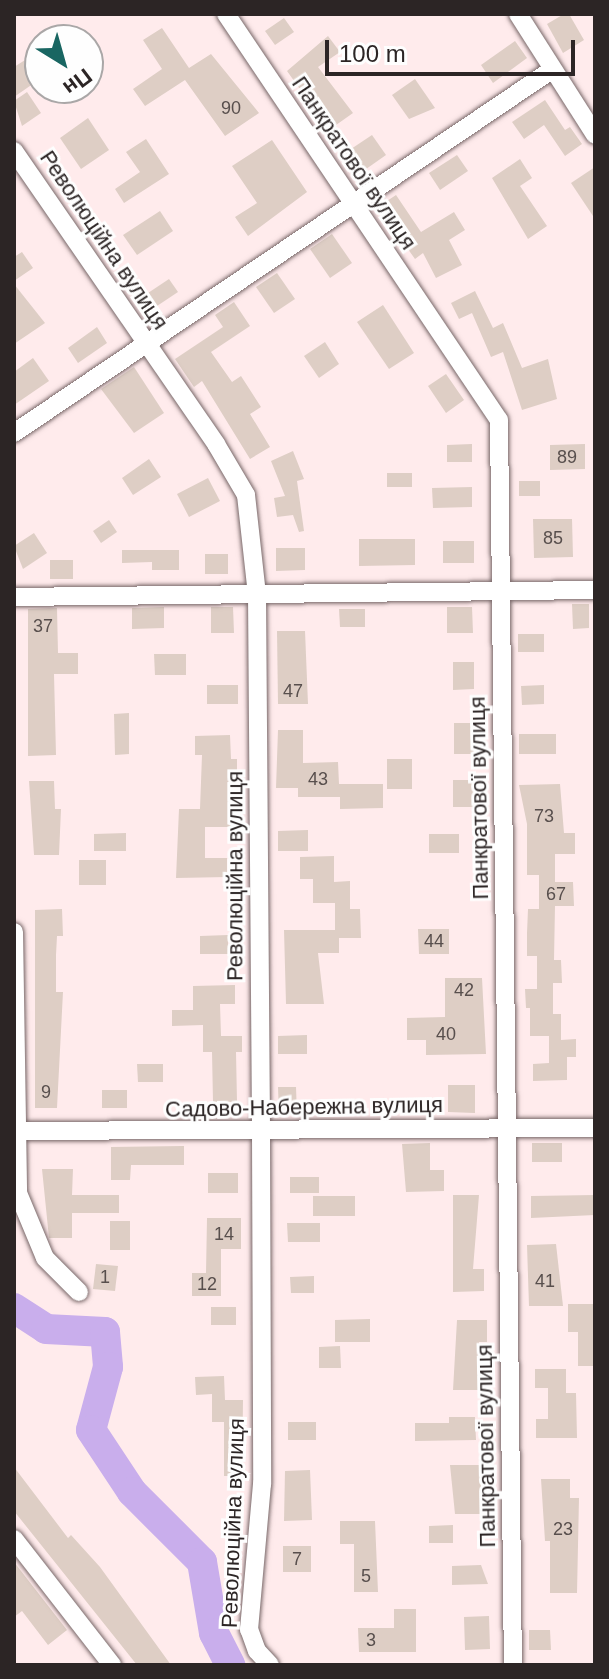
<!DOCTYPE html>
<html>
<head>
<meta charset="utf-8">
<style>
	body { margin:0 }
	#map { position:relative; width:609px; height:1679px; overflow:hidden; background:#ffebec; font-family:Helvetica,sans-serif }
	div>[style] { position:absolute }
	.river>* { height:30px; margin:-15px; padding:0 15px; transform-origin:15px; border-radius:15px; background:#c9aeec }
	.building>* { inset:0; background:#decec5 }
	.roads { filter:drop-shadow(0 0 2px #786768) drop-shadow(0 0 2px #786768) }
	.minor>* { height:18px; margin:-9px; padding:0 9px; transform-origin:9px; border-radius:9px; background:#fff }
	span { translate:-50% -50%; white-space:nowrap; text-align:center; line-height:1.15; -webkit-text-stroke:6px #fefefe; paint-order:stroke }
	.number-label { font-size:18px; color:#584f4d }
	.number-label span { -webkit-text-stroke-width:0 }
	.street-label { font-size:22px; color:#2c2525 }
	.frame { position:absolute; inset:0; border:16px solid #2c2525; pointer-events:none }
	.north { position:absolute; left:24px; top:24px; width:80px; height:80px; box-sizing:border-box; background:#fefefe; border:2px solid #aaa7a7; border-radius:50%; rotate:143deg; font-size:22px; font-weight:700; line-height:32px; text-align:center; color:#2c2525 }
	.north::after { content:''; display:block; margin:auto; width:28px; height:36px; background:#196662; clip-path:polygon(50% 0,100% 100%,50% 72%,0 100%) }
	.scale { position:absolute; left:325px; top:40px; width:250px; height:36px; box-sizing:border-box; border:4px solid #2c2525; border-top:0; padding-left:10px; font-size:24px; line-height:28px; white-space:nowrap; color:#2c2525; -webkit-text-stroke:6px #fefefe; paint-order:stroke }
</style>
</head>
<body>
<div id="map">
	<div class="river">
		<div style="left:14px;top:1308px;width:38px;rotate:33deg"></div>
		<div style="left:46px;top:1329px;width:59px;rotate:2.9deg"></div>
		<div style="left:105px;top:1332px;width:35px;rotate:85deg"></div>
		<div style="left:108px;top:1367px;width:65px;rotate:105.1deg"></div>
		<div style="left:91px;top:1430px;width:74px;rotate:56.5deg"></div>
		<div style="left:132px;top:1492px;width:99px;rotate:45deg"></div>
		<div style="left:202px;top:1562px;width:72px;rotate:80.4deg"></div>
		<div style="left:214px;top:1633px;width:36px;rotate:63deg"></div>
	</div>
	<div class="building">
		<div style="clip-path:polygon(564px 14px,569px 14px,584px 40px,563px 53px,547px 24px)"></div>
		<div style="clip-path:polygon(284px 18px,294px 32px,275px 45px,265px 31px)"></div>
		<div style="clip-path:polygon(162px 28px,189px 68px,211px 54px,259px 113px,225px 136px,185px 80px,145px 106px,133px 89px,162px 69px,143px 40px)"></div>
		<div style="clip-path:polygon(328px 36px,340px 52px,318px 67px,353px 113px,329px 130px,287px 71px)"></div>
		<div style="clip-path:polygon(515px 41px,527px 58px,493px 83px,481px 65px)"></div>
		<div style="clip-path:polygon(33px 55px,40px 79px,14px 97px,14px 67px)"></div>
		<div style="clip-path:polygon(415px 79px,435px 108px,409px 119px,392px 95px)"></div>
		<div style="clip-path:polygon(27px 92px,41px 113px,22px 126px,14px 101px)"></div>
		<div style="clip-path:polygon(545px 100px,565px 130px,570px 127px,582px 144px,565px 156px,544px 125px,524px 139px,512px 122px)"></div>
		<div style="clip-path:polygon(88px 118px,109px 150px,81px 169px,60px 138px)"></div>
		<div style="clip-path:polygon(372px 135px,386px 155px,359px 174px,345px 153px)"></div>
		<div style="clip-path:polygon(146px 139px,169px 174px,124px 203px,115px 189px,140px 172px,126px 152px)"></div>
		<div style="clip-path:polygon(272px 140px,307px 192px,248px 236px,235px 217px,257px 203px,232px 166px)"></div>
		<div style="clip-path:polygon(457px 155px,468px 171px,440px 190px,429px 173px)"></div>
		<div style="clip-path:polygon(520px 159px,532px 178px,520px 186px,547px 226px,528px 239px,492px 178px)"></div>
		<div style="clip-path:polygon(595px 167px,595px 219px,571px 183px)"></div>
		<div style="clip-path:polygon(396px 195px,421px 232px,454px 212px,465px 230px,449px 240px,462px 265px,436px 278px,423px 253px,415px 259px,378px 207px)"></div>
		<div style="clip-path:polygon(160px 211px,173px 231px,137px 255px,123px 235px)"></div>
		<div style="clip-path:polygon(332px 234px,352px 263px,330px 278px,310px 249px)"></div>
		<div style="clip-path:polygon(22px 252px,33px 268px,14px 281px,14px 257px)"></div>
		<div style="clip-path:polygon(277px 273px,295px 299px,274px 313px,256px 287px)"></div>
		<div style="clip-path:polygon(169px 279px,178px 292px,154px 308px,145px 295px)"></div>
		<div style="clip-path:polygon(14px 284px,45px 323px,14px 344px)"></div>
		<div style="clip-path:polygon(475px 291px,493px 328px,503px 323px,522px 368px,548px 359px,557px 399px,522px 410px,503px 352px,491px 357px,472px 313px,459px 319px,451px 303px)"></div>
		<div style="clip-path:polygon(234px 302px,250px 326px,211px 352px,232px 382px,241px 376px,261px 407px,250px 414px,270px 447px,250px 459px,202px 381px,194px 387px,175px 359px,223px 327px,215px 315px)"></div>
		<div style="clip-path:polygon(383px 305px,414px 353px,389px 369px,357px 322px)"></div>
		<div style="clip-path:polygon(97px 327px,107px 343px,78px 363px,68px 348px)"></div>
		<div style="clip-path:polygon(325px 342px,339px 364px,319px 378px,304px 356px)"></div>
		<div style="clip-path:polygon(33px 358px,49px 381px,14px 405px,14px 372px)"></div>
		<div style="clip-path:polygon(134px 367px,164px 413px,134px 433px,101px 389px)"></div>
		<div style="clip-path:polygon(446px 374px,464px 400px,446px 413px,428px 386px)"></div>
		<div style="clip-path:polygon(472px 444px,472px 462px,447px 462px,447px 445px)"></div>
		<div style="clip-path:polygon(585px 444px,585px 469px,550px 470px,550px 445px)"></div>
		<div style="clip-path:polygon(293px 451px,304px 479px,297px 481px,304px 531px,299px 532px,293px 515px,277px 517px,274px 498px,285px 496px,271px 461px)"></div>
		<div style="clip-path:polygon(149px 459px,161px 477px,133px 495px,122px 478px)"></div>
		<div style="clip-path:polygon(387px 473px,412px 473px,412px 487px,387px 487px)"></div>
		<div style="clip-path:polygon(208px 478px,220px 501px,189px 517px,177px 494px)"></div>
		<div style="clip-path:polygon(519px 481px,540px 481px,540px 496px,519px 496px)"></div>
		<div style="clip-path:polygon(472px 487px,472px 507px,433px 508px,432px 488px)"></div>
		<div style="clip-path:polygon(533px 519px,572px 519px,573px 557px,534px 558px)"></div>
		<div style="clip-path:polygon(109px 520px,117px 532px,101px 543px,93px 531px)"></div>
		<div style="clip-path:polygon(34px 533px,47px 553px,23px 569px,14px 546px)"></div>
		<div style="clip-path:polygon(359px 539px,415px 539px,415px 565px,359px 566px)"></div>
		<div style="clip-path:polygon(443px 541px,474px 541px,474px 563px,443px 563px)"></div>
		<div style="clip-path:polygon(276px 548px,305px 548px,305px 570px,276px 571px)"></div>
		<div style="clip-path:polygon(122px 550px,179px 550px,179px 570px,152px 570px,152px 562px,122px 563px)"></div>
		<div style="clip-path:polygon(205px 554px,228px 554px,228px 574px,205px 574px)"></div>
		<div style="clip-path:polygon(50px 560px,73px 560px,73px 579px,50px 579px)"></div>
		<div style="clip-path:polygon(572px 604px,589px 604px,589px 628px,573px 629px)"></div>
		<div style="clip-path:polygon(164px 607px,164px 628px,132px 629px,132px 608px)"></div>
		<div style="clip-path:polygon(211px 607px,233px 607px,234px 633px,211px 633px)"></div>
		<div style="clip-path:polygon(447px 607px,472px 607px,473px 633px,447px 633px)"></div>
		<div style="clip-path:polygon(57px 608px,58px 653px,78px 653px,78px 674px,54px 674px,56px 755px,28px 756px,28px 609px)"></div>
		<div style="clip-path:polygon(339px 609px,365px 609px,365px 627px,340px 627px)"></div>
		<div style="clip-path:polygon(277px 631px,305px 631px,308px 704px,278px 704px)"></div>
		<div style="clip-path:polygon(518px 634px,544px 634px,544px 652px,518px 652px)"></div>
		<div style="clip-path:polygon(154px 654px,186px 654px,186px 675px,155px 675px)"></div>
		<div style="clip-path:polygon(453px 662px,474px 662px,474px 689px,453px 690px)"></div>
		<div style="clip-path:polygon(207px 685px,238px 685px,238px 704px,207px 704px)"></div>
		<div style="clip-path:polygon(544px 685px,544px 704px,522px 705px,521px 686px)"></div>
		<div style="clip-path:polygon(129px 713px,129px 754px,115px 755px,114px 714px)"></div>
		<div style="clip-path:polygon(454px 723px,480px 723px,480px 754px,454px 754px)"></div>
		<div style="clip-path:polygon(278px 730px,303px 730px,303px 763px,338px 762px,339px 784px,383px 784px,383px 808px,340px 809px,340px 797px,298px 797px,298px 788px,276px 788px)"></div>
		<div style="clip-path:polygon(519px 734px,556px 734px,556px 754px,519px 754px)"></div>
		<div style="clip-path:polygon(230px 735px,231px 759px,237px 759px,237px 775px,231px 775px,231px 807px,240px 807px,241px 827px,205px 827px,205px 858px,227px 858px,227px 877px,176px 878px,179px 809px,200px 809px,202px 755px,195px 755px,195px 736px)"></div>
		<div style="clip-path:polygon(387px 759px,412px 759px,412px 789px,387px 789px)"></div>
		<div style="clip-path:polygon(453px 780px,477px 780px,478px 807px,453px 807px)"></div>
		<div style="clip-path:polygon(29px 781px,54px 781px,55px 809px,61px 809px,59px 855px,34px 855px)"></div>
		<div style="clip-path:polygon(560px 784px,564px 833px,575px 833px,575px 854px,555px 854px,555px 882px,573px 882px,574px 906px,555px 906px,554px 960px,561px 960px,562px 983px,553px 983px,553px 1014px,561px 1014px,561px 1040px,576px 1039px,576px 1057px,567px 1057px,567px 1080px,533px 1081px,533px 1064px,549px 1063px,549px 1036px,530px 1036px,530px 1008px,526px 1008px,525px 989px,537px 989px,537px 956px,527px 956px,527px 933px,528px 909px,539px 909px,539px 875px,527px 875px,527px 824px,519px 785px)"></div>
		<div style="clip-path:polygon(308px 830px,308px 851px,278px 851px,278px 831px)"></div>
		<div style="clip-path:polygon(126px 833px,126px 851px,94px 851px,94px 834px)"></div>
		<div style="clip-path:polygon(429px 834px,459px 834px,459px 853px,429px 853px)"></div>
		<div style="clip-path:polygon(334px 856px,334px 882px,350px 881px,350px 909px,360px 909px,361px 938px,339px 938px,339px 953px,318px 953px,324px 1004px,286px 1004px,284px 930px,335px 930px,335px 903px,313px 903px,313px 879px,300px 879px,300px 857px)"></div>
		<div style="clip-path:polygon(79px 860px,106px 860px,106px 885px,79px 885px)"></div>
		<div style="clip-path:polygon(62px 909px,63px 936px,57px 936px,56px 955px,56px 992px,63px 992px,57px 1108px,35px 1108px,35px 910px)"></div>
		<div style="clip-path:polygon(418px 929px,449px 929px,449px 954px,419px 954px)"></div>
		<div style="clip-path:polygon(228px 935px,228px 954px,200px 954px,200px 936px)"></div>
		<div style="clip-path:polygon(445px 978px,482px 978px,486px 1054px,426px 1055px,426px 1040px,407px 1040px,407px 1018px,445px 1017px)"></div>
		<div style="clip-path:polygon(235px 985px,235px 1004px,220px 1004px,221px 1036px,242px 1036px,242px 1052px,236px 1052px,237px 1102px,213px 1102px,212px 1052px,203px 1052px,203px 1025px,172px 1026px,172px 1010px,193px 1010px,193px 986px)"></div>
		<div style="clip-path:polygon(307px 1035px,307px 1054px,278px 1054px,278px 1036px)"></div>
		<div style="clip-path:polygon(137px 1064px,163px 1064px,163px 1082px,138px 1082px)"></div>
		<div style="clip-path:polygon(448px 1085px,475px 1085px,475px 1113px,448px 1112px)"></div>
		<div style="clip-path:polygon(278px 1087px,296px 1087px,297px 1115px,279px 1115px)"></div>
		<div style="clip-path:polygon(102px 1090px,127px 1090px,127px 1108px,102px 1108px)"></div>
		<div style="clip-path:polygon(430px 1143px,430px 1170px,444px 1170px,444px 1191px,406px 1192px,402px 1144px)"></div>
		<div style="clip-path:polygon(532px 1143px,562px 1143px,562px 1162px,532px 1162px)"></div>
		<div style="clip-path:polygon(184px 1146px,184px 1165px,131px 1165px,130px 1180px,111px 1180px,111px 1147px)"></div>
		<div style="clip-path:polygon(42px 1169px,73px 1169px,72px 1195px,119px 1195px,119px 1213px,72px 1213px,72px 1238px,49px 1238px)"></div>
		<div style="clip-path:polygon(208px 1173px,238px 1173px,238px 1193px,208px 1193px)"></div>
		<div style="clip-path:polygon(290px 1177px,319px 1177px,319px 1193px,290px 1193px)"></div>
		<div style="clip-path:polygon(453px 1195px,479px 1195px,473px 1269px,484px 1269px,484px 1291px,453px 1292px)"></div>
		<div style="clip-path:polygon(595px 1195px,595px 1215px,531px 1218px,531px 1196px)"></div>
		<div style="clip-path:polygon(313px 1196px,355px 1196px,355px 1216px,313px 1216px)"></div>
		<div style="clip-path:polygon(207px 1218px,241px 1218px,241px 1249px,221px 1249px,221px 1296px,192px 1296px,192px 1273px,206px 1273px)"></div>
		<div style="clip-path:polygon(110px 1221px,130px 1221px,130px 1250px,110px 1250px)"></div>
		<div style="clip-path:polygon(287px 1223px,320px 1223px,320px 1242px,288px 1242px)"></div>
		<div style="clip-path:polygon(556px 1244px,563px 1306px,529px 1306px,527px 1245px)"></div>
		<div style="clip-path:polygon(96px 1264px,118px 1266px,115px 1291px,93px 1289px)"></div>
		<div style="clip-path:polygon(314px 1276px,314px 1293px,291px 1293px,290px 1277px)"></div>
		<div style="clip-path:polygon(568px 1304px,595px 1304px,595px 1366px,578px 1366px,578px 1332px,568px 1332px)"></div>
		<div style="clip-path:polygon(211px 1307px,236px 1307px,236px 1325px,211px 1325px)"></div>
		<div style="clip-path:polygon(370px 1319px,370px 1342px,335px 1342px,335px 1320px)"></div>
		<div style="clip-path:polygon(457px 1320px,487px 1320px,487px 1342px,479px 1342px,480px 1390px,453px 1390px)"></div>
		<div style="clip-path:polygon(340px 1346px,341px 1368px,319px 1368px,319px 1347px)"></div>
		<div style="clip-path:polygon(535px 1369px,566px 1369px,566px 1393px,576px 1393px,577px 1438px,536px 1438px,536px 1419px,548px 1419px,548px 1388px,535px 1388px)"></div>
		<div style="clip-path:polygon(224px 1376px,225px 1400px,243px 1400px,242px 1476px,224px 1476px,224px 1422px,212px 1422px,212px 1394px,196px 1395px,195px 1377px)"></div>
		<div style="clip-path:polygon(449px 1417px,475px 1417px,476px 1440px,415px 1441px,415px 1423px,449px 1423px)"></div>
		<div style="clip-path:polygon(288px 1422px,316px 1422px,316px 1440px,288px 1440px)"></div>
		<div style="clip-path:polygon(450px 1465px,479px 1465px,484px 1514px,455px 1514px)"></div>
		<div style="clip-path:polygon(14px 1467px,68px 1538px,71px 1535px,100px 1567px,171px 1665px,137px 1665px,14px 1511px)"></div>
		<div style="clip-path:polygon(310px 1470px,312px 1520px,284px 1521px,285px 1471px)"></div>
		<div style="clip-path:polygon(541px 1479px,570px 1479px,570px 1498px,579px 1498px,577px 1593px,550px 1593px,550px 1541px,545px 1541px)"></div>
		<div style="clip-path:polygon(340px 1521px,375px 1521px,378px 1592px,354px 1592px,354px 1544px,340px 1544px)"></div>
		<div style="clip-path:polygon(453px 1525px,453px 1543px,429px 1543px,429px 1526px)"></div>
		<div style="clip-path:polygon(283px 1546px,311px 1546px,311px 1572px,283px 1572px)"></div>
		<div style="clip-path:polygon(14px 1562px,67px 1630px,48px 1645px,22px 1611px,14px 1617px)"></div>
		<div style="clip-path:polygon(481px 1565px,488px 1584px,452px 1585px,452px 1566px)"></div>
		<div style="clip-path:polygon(394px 1609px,416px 1609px,416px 1652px,359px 1652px,358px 1628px,394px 1628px)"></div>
		<div style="clip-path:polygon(489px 1616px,490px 1649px,465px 1650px,464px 1617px)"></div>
		<div style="clip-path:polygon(529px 1630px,550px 1630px,551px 1650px,529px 1650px)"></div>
	</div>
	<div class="roads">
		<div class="minor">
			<div style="left:226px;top:14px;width:489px;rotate:56.1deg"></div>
			<div style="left:499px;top:420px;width:1245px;rotate:89.36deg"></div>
			<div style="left:518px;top:14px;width:143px;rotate:57.5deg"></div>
			<div style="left:14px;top:151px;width:356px;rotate:55.4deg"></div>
			<div style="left:216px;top:444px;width:59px;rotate:59.5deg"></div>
			<div style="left:246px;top:495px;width:100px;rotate:83.7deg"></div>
			<div style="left:257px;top:594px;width:539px;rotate:89.57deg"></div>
			<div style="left:261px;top:1133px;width:351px;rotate:89.8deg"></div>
			<div style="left:262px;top:1484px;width:146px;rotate:95.1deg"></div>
			<div style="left:249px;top:1629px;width:23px;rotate:70deg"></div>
			<div style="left:257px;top:1651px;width:19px;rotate:47deg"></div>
			<div style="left:14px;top:433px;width:650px;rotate:-34.03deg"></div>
			<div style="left:14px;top:597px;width:581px;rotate:-0.69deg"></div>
			<div style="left:14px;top:932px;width:261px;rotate:89.1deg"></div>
			<div style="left:18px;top:1193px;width:70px;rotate:67.4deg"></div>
			<div style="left:45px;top:1258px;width:48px;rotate:45deg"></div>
			<div style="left:14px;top:1131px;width:581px;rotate:-0.3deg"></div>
			<div style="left:14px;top:1539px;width:160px;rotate:52.1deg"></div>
		</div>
	</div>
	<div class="number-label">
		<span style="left:231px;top:108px">90</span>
		<span style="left:567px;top:457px">89</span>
		<span style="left:553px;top:538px">85</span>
		<span style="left:43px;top:626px">37</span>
		<span style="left:293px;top:691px">47</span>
		<span style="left:318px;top:779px">43</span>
		<span style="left:544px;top:816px">73</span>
		<span style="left:556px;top:894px">67</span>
		<span style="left:434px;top:941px">44</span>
		<span style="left:464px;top:990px">42</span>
		<span style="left:446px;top:1034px">40</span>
		<span style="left:46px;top:1092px">9</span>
		<span style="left:224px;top:1234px">14</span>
		<span style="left:105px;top:1277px">1</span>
		<span style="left:545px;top:1281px">41</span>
		<span style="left:207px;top:1284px">12</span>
		<span style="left:563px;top:1529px">23</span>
		<span style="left:297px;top:1559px">7</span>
		<span style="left:366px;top:1576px">5</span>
		<span style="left:371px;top:1640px">3</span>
	</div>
	<div class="street-label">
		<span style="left:354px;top:163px;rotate:56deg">Панкратової вулиця</span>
		<span style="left:104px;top:240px;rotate:56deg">Революційна вулиця</span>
		<span style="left:479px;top:798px;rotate:-91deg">Панкратової вулиця</span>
		<span style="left:235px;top:876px;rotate:-90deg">Революційна вулиця</span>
		<span style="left:304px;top:1107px;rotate:-1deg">Садово-Набережна вулиця</span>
		<span style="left:486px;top:1446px;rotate:-91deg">Панкратової вулиця</span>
		<span style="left:233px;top:1523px;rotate:-88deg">Революційна вулиця</span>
	</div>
	<div class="frame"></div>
	<div class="north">Пн</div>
	<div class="scale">100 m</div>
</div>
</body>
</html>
